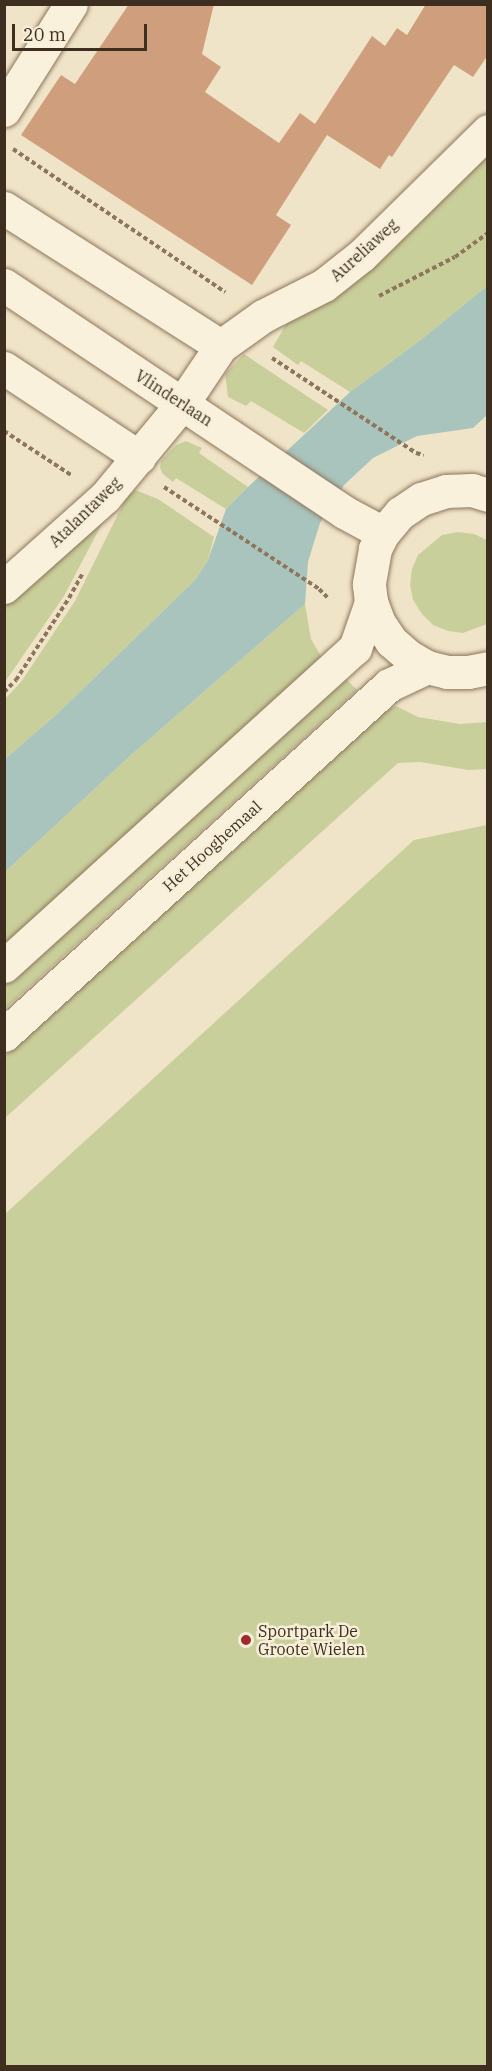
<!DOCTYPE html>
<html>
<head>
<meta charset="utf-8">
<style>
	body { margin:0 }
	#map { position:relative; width:492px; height:2071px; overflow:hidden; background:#f0e4c8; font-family:"IBM Plex Serif",serif }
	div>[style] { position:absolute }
	.green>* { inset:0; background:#c9cf9b }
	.water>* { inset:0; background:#a9c4bc }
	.building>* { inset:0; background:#cf9f7d }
	.path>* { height:4px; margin-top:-2px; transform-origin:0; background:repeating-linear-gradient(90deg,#8d765c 0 4.5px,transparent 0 7.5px) }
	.roads { filter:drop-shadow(0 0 2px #8d765c) drop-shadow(0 0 2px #8d765c) }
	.minor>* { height:33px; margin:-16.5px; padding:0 16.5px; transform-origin:16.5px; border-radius:16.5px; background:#faf1dc }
	.tertiary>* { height:33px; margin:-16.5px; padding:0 16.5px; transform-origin:16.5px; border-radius:16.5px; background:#faf1dc }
	.dots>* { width:16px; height:16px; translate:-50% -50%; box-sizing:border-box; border:3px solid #f7eed8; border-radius:50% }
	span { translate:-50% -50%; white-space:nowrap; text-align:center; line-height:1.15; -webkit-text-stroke:5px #f7eed8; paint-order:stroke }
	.street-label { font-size:16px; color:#3d2e20 }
	.poi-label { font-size:16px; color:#3d2e20 }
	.left { translate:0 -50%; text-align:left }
	.frame { position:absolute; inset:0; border:6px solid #3d2e20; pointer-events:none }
	.scale { position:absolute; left:12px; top:24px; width:135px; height:27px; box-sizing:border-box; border:3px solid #3d2e20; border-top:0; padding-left:8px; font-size:18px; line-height:21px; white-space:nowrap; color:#3d2e20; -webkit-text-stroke:4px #f7eed8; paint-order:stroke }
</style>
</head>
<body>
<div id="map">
	<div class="green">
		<div style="clip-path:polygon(487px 144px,487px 286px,422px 339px,350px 392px,301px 361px,298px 365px,273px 347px,289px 319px)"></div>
		<div style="clip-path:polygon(244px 354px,328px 410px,304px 433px,251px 401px,246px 406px,228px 397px,225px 374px)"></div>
		<div style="clip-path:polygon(186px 441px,202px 448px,199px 453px,248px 487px,226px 509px,176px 478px,173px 482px,163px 474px,160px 468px,161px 461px,176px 445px)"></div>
		<div style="clip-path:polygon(135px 490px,158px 499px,214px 537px,208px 560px,195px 580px,56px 715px,5px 759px,4px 700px,21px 682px,75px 601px,126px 498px)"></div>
		<div style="clip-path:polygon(104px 520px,64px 596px,5px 682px,5px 606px,95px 522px)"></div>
		<div style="clip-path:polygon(458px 532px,474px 534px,487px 540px,487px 624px,463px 633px,448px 631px,433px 625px,422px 614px,413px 600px,410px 585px,412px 569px,418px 555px,442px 535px)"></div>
		<div style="clip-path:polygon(305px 604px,311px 639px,322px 658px,5px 947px,5px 872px,131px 755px)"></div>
		<div style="clip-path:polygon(343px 676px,357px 690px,5px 1009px,4px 982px)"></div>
		<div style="clip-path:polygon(396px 706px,418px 717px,460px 724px,487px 722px,487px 769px,468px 770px,420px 762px,398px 763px,5px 1118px,5px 1056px,383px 712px)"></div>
		<div style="clip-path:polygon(487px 825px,487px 2066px,5px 2066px,5px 1214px,414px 840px)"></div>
	</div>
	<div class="water">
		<div style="clip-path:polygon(487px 286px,487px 415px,473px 428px,417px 436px,373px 458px,344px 485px,320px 523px,308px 562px,305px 604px,131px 755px,5px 872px,5px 759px,56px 715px,195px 580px,208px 560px,226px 509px,248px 487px,350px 392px,422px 339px)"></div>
	</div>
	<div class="building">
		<div style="clip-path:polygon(129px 4px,214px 4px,202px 54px,221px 67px,205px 92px,279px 143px,300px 113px,315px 124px,372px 36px,385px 46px,397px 28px,407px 35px,426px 4px,488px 4px,488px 55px,473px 77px,454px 65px,392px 157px,389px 155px,380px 169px,327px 135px,276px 215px,291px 225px,252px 285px,21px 135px,61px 75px,75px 84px)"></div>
	</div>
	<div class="path">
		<div style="left:13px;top:149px;width:256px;rotate:34deg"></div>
		<div style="left:379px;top:296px;width:85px;rotate:-27.2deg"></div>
		<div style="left:455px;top:257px;width:41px;rotate:-36deg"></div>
		<div style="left:272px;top:358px;width:173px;rotate:33.4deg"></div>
		<div style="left:416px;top:453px;width:8px;rotate:14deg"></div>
		<div style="left:4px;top:431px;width:80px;rotate:33.3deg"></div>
		<div style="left:164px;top:487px;width:186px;rotate:33.3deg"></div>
		<div style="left:319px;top:589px;width:14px;rotate:45deg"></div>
		<div style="left:4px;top:692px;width:17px;rotate:-45deg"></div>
		<div style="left:16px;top:680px;width:98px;rotate:-57.1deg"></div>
		<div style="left:69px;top:598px;width:29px;rotate:-61deg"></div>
	</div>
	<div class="roads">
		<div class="minor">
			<div style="left:4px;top:110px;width:125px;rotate:-57.7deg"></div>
			<div style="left:4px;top:208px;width:257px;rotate:32.5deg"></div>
			<div style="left:4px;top:285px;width:409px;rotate:33.7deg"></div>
			<div style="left:344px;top:512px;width:44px;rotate:28.3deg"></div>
			<div style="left:4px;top:368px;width:162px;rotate:33.4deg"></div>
			<div style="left:4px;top:587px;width:135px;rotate:-41.7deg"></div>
			<div style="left:105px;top:497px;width:121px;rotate:-50.4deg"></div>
			<div style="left:182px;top:404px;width:70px;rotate:-56.1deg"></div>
			<div style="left:221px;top:346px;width:52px;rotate:-35.5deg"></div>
			<div style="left:263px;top:316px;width:68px;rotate:-26.9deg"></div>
			<div style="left:324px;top:285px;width:48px;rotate:-38.3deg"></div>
			<div style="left:362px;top:255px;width:177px;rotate:-44.5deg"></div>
		</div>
		<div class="tertiary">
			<div style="left:488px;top:495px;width:17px;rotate:-163deg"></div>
			<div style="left:472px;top:490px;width:26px;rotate:178deg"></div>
			<div style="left:446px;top:491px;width:26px;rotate:162deg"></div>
			<div style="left:421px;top:499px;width:25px;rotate:146deg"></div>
			<div style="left:400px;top:513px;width:26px;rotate:130deg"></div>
			<div style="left:383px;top:533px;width:18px;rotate:117deg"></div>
			<div style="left:375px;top:549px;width:36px;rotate:100deg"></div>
			<div style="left:369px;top:584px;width:18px;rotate:84deg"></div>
			<div style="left:371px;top:602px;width:22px;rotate:69deg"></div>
			<div style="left:379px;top:623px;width:22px;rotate:56deg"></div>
			<div style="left:391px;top:641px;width:23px;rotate:41deg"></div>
			<div style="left:408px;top:656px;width:22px;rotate:30deg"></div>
			<div style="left:427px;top:667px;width:21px;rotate:14deg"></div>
			<div style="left:447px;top:672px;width:21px"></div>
			<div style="left:468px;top:672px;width:20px;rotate:-11deg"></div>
			<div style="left:4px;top:966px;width:474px;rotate:-42.2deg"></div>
			<div style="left:355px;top:648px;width:49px;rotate:-70.8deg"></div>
			<div style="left:4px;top:1035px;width:520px;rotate:-42.27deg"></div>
			<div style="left:389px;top:685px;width:42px;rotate:-25.3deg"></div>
		</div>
	</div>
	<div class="dots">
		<div style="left:246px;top:1640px;background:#9e2a2b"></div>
	</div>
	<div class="street-label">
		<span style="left:364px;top:250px;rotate:-42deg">Aureliaweg</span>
		<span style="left:174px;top:398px;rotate:33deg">Vlinderlaan</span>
		<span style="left:85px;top:512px;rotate:-44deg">Atalantaweg</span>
		<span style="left:212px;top:846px;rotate:-42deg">Het Hooghemaal</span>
	</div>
	<div class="poi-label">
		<span class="left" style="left:258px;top:1640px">Sportpark De<br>Groote Wielen</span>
	</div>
	<div class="frame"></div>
	<div class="scale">20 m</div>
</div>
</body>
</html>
